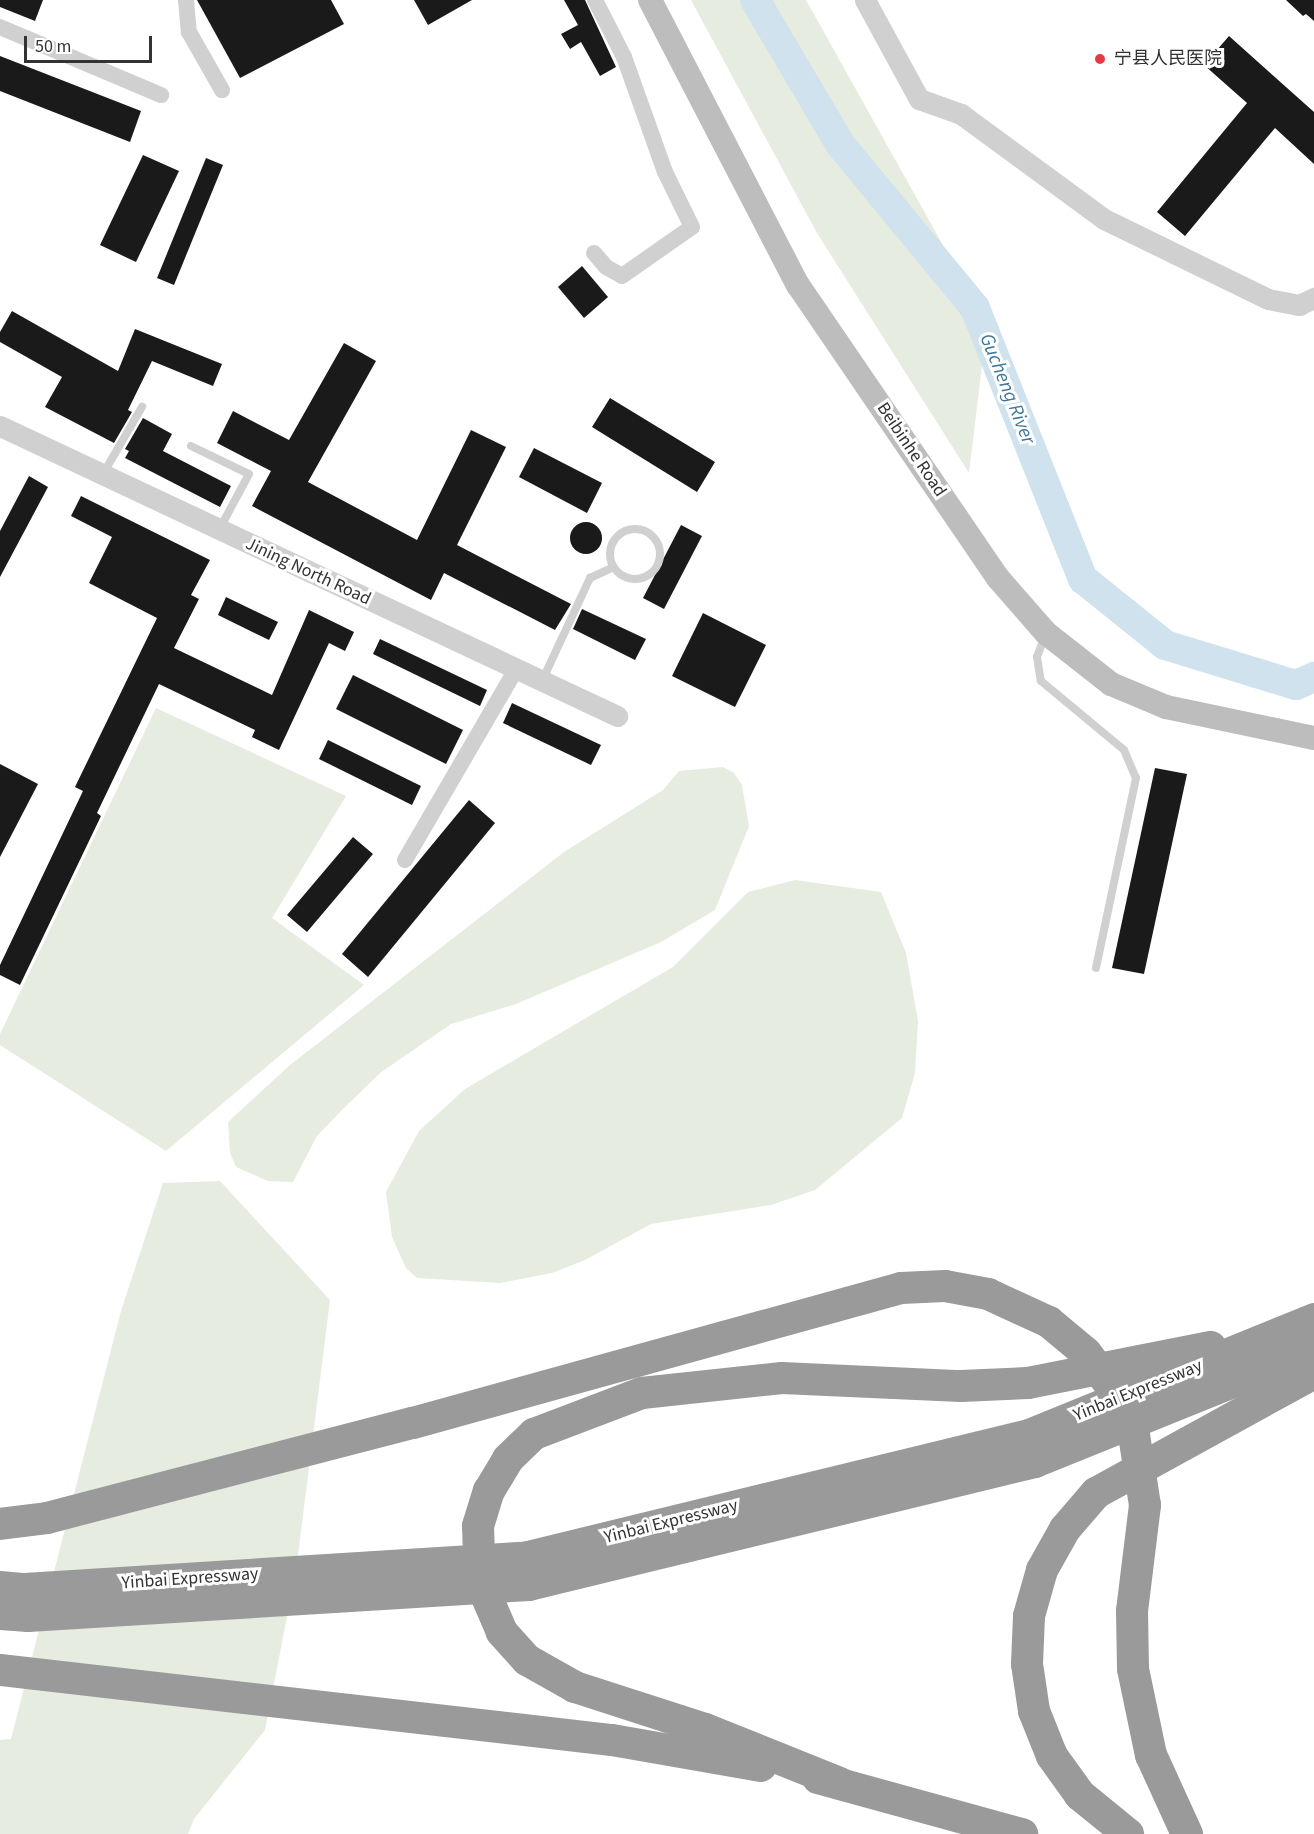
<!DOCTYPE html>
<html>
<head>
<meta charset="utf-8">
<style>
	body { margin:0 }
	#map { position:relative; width:1314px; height:1834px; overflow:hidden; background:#fff; font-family:"Source Sans 3","Noto Sans SC",sans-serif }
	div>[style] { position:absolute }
	.green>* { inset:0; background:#e6ecdf }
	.river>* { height:30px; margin:-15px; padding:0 15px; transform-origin:15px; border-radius:15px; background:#cfe2ee }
	.building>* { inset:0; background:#1a1a1a }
	.round { border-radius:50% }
	.service>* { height:8px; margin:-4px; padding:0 4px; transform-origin:4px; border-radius:4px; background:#d0d0d0 }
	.service>.ring { margin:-4px; padding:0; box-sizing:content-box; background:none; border:8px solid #d0d0d0; border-radius:50% }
	.minor>* { height:16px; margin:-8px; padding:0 8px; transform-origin:8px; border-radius:8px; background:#d0d0d0 }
	.tertiary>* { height:21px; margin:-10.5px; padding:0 10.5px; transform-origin:10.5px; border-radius:10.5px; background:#d0d0d0 }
	.secondary>* { height:24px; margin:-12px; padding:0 12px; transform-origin:12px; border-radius:12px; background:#bdbdbd }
	.motorway>* { height:32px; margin:-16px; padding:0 16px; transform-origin:16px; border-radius:16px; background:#9a9a9a }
	.motorway-bridge>* { height:32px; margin:-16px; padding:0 16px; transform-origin:16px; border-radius:16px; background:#9a9a9a }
	.dots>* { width:16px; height:16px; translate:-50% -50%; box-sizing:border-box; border:3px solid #fff; border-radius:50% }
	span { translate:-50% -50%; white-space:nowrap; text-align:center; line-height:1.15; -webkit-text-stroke:6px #fff; paint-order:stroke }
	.poi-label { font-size:18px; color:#333 }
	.left { translate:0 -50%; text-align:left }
	.street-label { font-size:18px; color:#333 }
	.water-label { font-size:20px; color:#3f7597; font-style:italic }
	.scale { position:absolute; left:24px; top:36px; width:128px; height:27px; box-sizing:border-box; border:3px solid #333; border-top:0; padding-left:8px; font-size:18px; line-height:21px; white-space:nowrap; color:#333; -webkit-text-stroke:4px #fff; paint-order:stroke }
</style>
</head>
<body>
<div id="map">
	<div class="green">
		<div style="clip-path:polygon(691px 0,806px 0,987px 324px,969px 473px,817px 233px)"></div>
		<div style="clip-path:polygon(156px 708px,346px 796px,272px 918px,364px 985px,166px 1151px,0 1045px,0 1034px)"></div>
		<div style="clip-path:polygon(723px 767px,734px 773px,742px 785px,749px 826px,715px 910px,661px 942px,516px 1004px,451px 1024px,380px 1073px,342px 1110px,317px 1136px,293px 1182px,268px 1181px,236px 1167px,230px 1153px,228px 1122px,290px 1065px,564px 852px,663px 790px,679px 771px)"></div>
		<div style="clip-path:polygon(795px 880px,881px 892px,906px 953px,918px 1021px,915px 1073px,902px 1118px,815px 1190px,771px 1205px,651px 1224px,585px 1260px,552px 1273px,500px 1283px,417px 1278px,406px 1268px,392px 1237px,386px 1192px,419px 1131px,465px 1089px,673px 967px,748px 892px)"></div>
		<div style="clip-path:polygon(220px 1181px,330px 1300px,296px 1571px,265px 1730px,194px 1819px,188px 1834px,0 1834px,0 1740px,11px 1739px,121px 1311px,163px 1183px)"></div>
	</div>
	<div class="river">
		<div style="left:755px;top:0;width:167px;rotate:59.4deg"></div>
		<div style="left:840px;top:144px;width:212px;rotate:50.5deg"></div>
		<div style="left:975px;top:308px;width:292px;rotate:68.3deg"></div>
		<div style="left:1083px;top:579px;width:105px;rotate:38.8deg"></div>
		<div style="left:1165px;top:645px;width:137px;rotate:17deg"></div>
		<div style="left:1296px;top:685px;width:20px;rotate:-24deg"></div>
	</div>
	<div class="building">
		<div style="clip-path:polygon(0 0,43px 0,35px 21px,0 7px)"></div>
		<div style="clip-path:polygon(197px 0,331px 0,344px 24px,240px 78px)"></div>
		<div style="clip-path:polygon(414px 0,472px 0,428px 25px)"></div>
		<div style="clip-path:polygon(564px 0,585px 0,616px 67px,600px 76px,581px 42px,570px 49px,561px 34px,578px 25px)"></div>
		<div style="clip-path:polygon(1286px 0,1314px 0,1314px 21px,1306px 14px,1303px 16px)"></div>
		<div style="clip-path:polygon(1229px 36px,1314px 112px,1314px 164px,1275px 128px,1185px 236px,1157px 212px,1247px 103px,1204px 65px)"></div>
		<div style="clip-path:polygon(0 56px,141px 111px,130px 142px,0 91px)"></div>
		<div style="clip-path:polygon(143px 155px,179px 171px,136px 262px,100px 245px)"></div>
		<div style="clip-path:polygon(206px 158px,223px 165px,174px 285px,157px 278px)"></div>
		<div style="clip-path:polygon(582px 266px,608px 297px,584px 318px,558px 287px)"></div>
		<div style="clip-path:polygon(12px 311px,118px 371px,135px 329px,222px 364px,213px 386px,152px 361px,128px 410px,132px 412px,114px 443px,45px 407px,62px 377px,0 342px,0 332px)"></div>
		<div style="clip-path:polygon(344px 343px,376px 361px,308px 482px,417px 540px,471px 430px,506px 447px,457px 545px,571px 604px,555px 630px,444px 573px,431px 600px,252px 506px,271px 471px,217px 443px,233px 411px,289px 440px)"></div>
		<div style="clip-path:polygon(610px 398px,715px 462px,697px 492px,592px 427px)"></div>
		<div style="clip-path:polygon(143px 418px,172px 434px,163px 451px,231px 486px,220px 507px,125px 458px,129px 451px,125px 449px)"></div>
		<div style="clip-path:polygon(534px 448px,602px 483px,587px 513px,519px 477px)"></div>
		<div style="clip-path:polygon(29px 476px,48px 487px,0 577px,0 531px)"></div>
		<div style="clip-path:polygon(81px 496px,210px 560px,191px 595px,199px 599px,174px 648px,272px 695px,309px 610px,354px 632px,345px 651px,329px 643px,279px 750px,252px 737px,255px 730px,159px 684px,97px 813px,101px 816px,20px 985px,0 975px,0 965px,83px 791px,75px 787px,157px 618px,89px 583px,112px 537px,71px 516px)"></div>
		<div class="round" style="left:570px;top:522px;width:32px;height:32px"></div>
		<div style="clip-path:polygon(681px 525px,702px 536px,664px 609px,643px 598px)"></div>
		<div style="clip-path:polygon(226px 597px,278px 622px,269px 640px,218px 615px)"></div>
		<div style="clip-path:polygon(582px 609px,646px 639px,635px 660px,573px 629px)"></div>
		<div style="clip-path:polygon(703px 613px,766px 645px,735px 707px,672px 676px)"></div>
		<div style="clip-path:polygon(380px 639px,487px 690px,480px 706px,373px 654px)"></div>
		<div style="clip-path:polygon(353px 675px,463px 730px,446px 764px,336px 709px)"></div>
		<div style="clip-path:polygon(512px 703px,601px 745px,591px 765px,503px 723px)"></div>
		<div style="clip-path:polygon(328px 740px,421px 786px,412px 805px,319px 759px)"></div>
		<div style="clip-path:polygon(0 764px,38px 784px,0 857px)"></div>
		<div style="clip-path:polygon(1155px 768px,1187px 774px,1144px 974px,1112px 968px)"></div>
		<div style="clip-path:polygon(469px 800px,495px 823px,368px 977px,342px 954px)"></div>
		<div style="clip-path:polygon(353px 837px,373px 854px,307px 932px,287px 915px)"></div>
	</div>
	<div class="service">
		<div style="left:191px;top:446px;width:64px;rotate:25.8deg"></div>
		<div style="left:249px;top:474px;width:61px;rotate:118.2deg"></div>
		<div style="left:103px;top:474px;width:78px;rotate:-59.8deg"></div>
		<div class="ring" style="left:610px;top:529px;width:42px;height:42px"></div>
		<div style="left:1045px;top:636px;width:22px;rotate:111deg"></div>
		<div style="left:1037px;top:657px;width:24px;rotate:81deg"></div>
		<div style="left:1041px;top:681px;width:108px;rotate:39.7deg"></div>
		<div style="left:1124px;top:750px;width:30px;rotate:67deg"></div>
		<div style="left:1136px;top:778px;width:194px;rotate:101.9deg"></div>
		<div style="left:542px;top:681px;width:114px;rotate:-65deg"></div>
		<div style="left:590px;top:578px;width:26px;rotate:-25deg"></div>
	</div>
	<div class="minor">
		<div style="left:186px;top:0;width:32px;rotate:85deg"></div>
		<div style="left:189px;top:32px;width:67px;rotate:60.4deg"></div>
		<div style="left:0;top:27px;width:175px;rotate:22.9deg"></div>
		<div style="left:594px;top:253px;width:18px;rotate:49deg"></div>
		<div style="left:606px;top:267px;width:18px;rotate:29deg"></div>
		<div style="left:622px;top:276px;width:85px;rotate:-35deg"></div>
		<div style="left:692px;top:227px;width:61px;rotate:-116.1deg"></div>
		<div style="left:665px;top:172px;width:122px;rotate:-109.6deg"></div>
		<div style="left:624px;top:57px;width:64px;rotate:-117deg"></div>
		<div style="left:405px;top:860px;width:221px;rotate:-59.8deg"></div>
	</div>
	<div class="tertiary">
		<div style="left:865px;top:0;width:113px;rotate:61.4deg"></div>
		<div style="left:919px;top:99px;width:45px;rotate:19.7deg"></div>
		<div style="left:961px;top:114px;width:177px;rotate:36.3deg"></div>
		<div style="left:1104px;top:219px;width:182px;rotate:26deg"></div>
		<div style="left:1268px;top:299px;width:32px;rotate:11deg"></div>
		<div style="left:1299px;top:305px;width:17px;rotate:-25deg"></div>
		<div style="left:0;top:426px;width:682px;rotate:25.17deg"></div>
	</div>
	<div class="secondary">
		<div style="left:650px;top:0;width:321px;rotate:62.6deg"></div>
		<div style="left:798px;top:285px;width:355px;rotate:55.7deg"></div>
		<div style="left:998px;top:578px;width:73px;rotate:48.9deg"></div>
		<div style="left:1046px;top:633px;width:83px;rotate:38.1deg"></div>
		<div style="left:1111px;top:684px;width:60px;rotate:22.7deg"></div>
		<div style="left:1166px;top:707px;width:151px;rotate:11.8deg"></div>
	</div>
	<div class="motorway">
		<div style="left:1096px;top:1493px;width:48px;rotate:130.7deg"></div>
		<div style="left:1065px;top:1529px;width:47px;rotate:119.3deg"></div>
		<div style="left:1042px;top:1570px;width:48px;rotate:105.8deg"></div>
		<div style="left:1029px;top:1616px;width:48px;rotate:92.4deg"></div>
		<div style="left:1027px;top:1664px;width:48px;rotate:81.5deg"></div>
		<div style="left:1034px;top:1711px;width:48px;rotate:68.2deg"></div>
		<div style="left:1052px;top:1756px;width:48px;rotate:54.3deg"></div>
		<div style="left:1080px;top:1795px;width:62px;rotate:39.1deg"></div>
		<div style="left:0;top:1524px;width:47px;rotate:-7.3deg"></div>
		<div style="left:47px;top:1518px;width:378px;rotate:-14.6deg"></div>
		<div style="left:413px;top:1423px;width:506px;rotate:-15.46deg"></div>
		<div style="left:901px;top:1288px;width:44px;rotate:-2.6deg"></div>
		<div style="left:945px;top:1286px;width:44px;rotate:10.5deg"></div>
		<div style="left:988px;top:1294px;width:67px;rotate:24.7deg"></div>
		<div style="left:1049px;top:1322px;width:48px;rotate:40deg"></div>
		<div style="left:1086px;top:1353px;width:48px;rotate:52.7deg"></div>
		<div style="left:1115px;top:1391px;width:48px;rotate:66.6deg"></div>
		<div style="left:1134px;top:1435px;width:71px;rotate:81.1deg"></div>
		<div style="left:1145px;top:1505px;width:107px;rotate:97deg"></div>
		<div style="left:1132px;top:1611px;width:58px;rotate:89deg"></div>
		<div style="left:1133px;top:1669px;width:88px;rotate:78.2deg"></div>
		<div style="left:1151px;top:1755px;width:87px;rotate:65.5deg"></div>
		<div style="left:524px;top:1558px;width:520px;rotate:-13.69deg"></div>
		<div style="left:529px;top:1585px;width:521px;rotate:-13.66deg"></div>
		<div style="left:0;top:1587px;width:25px;rotate:5deg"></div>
		<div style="left:0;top:1614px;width:28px;rotate:4deg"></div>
		<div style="left:0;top:1670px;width:616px;rotate:6.53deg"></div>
		<div style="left:612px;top:1740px;width:151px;rotate:9.9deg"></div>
		<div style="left:818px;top:1778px;width:212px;rotate:15.4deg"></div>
		<div style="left:840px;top:1783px;width:145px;rotate:-158.2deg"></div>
		<div style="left:705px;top:1729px;width:137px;rotate:-162.1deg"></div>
		<div style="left:575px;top:1687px;width:55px;rotate:-150.6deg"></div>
		<div style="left:527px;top:1660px;width:38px;rotate:-132deg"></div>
		<div style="left:502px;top:1632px;width:56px;rotate:-113.3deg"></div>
		<div style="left:480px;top:1581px;width:55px;rotate:-92.1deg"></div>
		<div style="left:478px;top:1526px;width:37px;rotate:-73deg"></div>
		<div style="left:489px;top:1491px;width:37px;rotate:-59deg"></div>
		<div style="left:508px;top:1459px;width:36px;rotate:-44deg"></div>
		<div style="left:534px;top:1434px;width:116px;rotate:-20.8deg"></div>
		<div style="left:642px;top:1393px;width:141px;rotate:-6.1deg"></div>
		<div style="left:782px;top:1378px;width:179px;rotate:2.6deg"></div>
		<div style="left:961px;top:1386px;width:67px;rotate:-2.6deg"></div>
	</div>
	<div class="motorway-bridge">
		<div style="left:1028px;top:1383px;width:186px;rotate:-11.2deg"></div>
		<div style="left:1029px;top:1435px;width:308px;rotate:-22.1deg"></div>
		<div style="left:1035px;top:1462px;width:301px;rotate:-22deg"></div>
		<div style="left:1096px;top:1493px;width:249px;rotate:-28.8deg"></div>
		<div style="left:25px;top:1589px;width:500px;rotate:-3.6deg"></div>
		<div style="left:28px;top:1616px;width:502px;rotate:-3.54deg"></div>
	</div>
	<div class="dots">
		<div style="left:1100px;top:59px;background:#e63946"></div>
	</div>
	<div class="poi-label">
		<span class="left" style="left:1114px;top:59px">宁县人民医院</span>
	</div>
	<div class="street-label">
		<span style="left:911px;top:450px;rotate:56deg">Beibinhe Road</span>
		<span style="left:308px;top:572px;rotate:25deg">Jining North Road</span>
		<span style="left:1138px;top:1391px;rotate:-22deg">Yinbai Expressway</span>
		<span style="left:671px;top:1522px;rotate:-14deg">Yinbai Expressway</span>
		<span style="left:190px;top:1579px;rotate:-4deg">Yinbai Expressway</span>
	</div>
	<div class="water-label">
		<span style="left:1007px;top:389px;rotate:68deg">Gucheng River</span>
	</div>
	<div class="scale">50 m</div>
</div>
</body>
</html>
